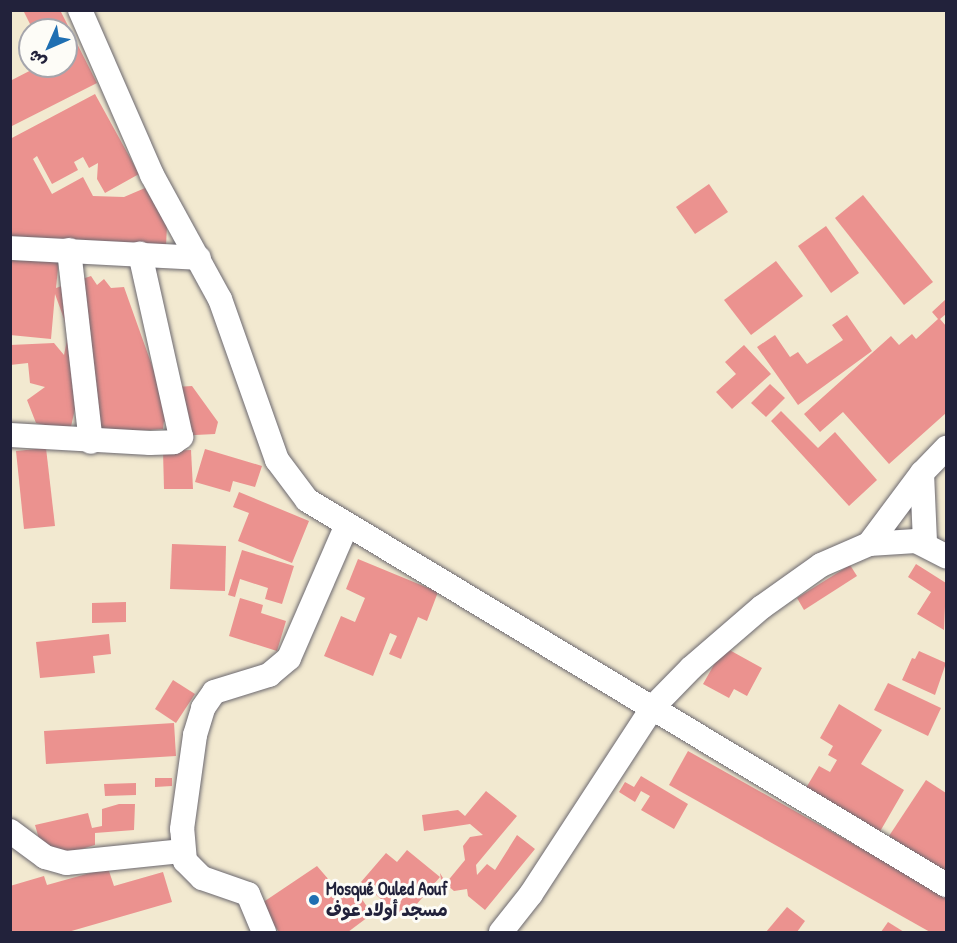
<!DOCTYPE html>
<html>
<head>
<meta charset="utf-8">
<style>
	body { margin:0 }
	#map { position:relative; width:957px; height:943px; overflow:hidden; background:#f2e9d0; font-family:"Patrick Hand","Playpen Sans Arabic",sans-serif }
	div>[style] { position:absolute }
	.building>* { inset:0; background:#eb928f }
	.roads { filter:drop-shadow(0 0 2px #6b686f) drop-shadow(0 0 2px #6b686f) }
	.minor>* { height:24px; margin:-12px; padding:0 12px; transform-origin:12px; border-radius:12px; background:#fff }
	.dots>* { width:16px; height:16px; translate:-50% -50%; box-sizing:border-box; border:3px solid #fdfcf7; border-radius:50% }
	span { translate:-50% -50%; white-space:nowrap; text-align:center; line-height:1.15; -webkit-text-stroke:6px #fdfcf7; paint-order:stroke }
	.poi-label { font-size:18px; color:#22223b; font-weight:700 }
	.left { translate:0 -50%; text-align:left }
	.frame { position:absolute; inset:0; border:12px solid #22223b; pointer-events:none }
	.north { position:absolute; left:18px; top:18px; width:60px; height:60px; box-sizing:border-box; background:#fdfcf7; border:2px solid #a5a5ac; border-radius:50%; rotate:225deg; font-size:16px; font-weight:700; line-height:24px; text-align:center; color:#22223b }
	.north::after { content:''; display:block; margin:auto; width:21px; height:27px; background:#1f6fb2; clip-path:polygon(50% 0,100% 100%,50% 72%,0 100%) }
</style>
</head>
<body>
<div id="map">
	<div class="building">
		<div style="clip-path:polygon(23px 10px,60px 10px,97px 83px,10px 127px,10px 81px,39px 66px,66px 66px,66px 30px,33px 30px)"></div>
		<div style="clip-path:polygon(95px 94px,139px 174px,105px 193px,97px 179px,98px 163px,89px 168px,83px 157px,74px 162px,78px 170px,52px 184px,37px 156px,33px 159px,52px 194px,83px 177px,93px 196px,124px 197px,145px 188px,167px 226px,166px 246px,10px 239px,10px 139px)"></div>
		<div style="clip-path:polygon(709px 184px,728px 212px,695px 234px,676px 207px)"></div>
		<div style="clip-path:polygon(863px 195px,933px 282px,904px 305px,835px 218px)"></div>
		<div style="clip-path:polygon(826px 226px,859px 273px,831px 293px,798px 246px)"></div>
		<div style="clip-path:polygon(10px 255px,59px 259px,56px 288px,91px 276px,97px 285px,104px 279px,111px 288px,124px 287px,160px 388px,192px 386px,218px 422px,215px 434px,176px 436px,164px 421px,163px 429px,84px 435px,75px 409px,70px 431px,36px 423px,27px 400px,45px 387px,30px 383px,28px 363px,10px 365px,10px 345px,54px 343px,64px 355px,67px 340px,88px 333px,68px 330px,55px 294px,51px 339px,10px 335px)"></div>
		<div style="clip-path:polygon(776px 261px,803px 296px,751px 335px,724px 300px)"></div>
		<div style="clip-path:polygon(946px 299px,946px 314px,940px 319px,946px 326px,946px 413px,889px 464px,843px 412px,820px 432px,804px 414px,891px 336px,899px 345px,912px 334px,916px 339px,938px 319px,932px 312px)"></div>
		<div style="clip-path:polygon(847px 315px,872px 351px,798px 405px,757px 347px,775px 335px,790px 357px,798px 352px,807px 364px,843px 340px,832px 325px)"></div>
		<div style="clip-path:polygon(744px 345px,771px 374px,732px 409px,716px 392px,736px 374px,725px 362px)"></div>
		<div style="clip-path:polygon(770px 384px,785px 398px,766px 417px,751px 403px)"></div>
		<div style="clip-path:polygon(781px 411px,818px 448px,835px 432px,877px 480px,849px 506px,771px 421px)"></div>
		<div style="clip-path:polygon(46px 448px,55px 526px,24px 529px,16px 451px)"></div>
		<div style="clip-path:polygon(205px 449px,262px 466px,255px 487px,233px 481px,230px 492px,195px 482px)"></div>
		<div style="clip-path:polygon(191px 450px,193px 489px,164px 489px,163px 451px)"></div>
		<div style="clip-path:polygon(239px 492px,309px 521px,292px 563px,238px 541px,249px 513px,233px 507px)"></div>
		<div style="clip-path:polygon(172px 544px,226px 546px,225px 591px,170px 589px)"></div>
		<div style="clip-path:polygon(242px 550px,294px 566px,282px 604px,265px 599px,268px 588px,240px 579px,235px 597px,228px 595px)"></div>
		<div style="clip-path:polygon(358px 559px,438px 592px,427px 621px,418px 617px,401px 659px,389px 654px,397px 636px,390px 633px,373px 676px,324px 656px,341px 616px,355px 622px,365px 598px,346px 589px)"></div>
		<div style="clip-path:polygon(916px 564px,946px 583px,944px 630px,917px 614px,931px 592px,908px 577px)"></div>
		<div style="clip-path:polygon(850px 565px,857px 576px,804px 610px,797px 598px)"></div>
		<div style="clip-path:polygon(240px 598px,263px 605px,261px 613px,286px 621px,277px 651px,229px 636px)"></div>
		<div style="clip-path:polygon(126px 602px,126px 622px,92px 623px,92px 603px)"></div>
		<div style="clip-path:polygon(109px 634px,111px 654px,93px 656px,95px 673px,40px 678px,36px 642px)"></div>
		<div style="clip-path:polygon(724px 647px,762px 668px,747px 696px,734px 689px,729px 698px,703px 684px)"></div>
		<div style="clip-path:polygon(919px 651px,946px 663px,935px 695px,902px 680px,912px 658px,915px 659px)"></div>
		<div style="clip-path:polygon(173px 680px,195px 694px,176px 723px,155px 709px)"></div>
		<div style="clip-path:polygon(888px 683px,941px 708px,928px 736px,874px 710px)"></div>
		<div style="clip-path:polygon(839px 704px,882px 730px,861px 764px,904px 790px,878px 835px,806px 788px,819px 766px,830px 772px,837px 760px,828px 755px,833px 746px,820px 738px)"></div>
		<div style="clip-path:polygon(174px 723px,176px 756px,46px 764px,44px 731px)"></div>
		<div style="clip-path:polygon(688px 751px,946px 896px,946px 932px,930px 932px,669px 785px)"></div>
		<div style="clip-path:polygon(641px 776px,688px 804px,674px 829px,641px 810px,650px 796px,641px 791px,635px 802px,619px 792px,625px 782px,634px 787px)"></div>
		<div style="clip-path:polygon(155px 778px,172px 778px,172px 786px,155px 787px)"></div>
		<div style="clip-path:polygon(926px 780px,946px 793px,946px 873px,889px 836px)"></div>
		<div style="clip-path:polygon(136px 783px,136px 795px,105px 796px,104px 784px)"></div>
		<div style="clip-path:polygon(486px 791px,517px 816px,476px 865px,477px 875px,487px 864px,495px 870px,517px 835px,535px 849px,485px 910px,468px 896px,467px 889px,454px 891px,441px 880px,440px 873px,446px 883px,465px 860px,463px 846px,470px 837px,483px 835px,470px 824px,424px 831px,422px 815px,458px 810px,465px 816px)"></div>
		<div style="clip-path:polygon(119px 804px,135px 804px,134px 830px,95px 833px,95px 845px,45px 860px,35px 825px,88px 813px,92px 828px,102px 826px,102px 809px)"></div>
		<div style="clip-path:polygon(407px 850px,440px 877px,404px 919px,361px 882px,386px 853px,397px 862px)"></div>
		<div style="clip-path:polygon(317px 866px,342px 895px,353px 886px,372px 914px,348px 932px,279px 932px,259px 905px)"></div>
		<div style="clip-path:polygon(108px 868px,114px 886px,163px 872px,172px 902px,68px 932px,10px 932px,10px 886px,44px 876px,47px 885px)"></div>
		<div style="clip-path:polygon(787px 907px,805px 921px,797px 932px,766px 932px)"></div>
		<div style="clip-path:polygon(888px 922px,904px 932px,881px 932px)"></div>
	</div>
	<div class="roads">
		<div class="minor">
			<div style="left:80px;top:10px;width:180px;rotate:66.4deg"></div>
			<div style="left:152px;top:175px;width:141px;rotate:61.3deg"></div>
			<div style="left:220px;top:299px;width:171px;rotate:70.5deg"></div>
			<div style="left:277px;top:460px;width:50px;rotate:53.1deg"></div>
			<div style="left:307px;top:500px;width:746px;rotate:31.07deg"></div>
			<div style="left:10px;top:248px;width:189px;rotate:3deg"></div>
			<div style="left:69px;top:250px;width:193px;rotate:83.5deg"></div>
			<div style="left:10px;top:435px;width:140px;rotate:3.3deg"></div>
			<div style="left:150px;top:443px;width:24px;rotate:-2deg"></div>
			<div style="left:174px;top:442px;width:9px;rotate:-36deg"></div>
			<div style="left:181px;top:437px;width:188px;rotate:-102.6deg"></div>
			<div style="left:922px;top:473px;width:70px;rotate:87.5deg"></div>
			<div style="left:869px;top:544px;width:89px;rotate:-53.3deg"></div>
			<div style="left:922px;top:473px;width:35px;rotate:-46deg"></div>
			<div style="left:10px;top:831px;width:44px;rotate:36.6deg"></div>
			<div style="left:45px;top:857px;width:22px;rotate:16deg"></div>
			<div style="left:66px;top:863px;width:118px;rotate:-5.9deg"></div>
			<div style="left:264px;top:932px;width:41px;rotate:-112.8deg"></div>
			<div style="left:248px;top:894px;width:49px;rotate:-160.8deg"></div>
			<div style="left:202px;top:878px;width:24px;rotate:-135deg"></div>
			<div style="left:185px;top:861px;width:32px;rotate:-95deg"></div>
			<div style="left:182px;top:829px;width:95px;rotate:-82.1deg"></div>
			<div style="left:195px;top:735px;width:28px;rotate:-73deg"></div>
			<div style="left:203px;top:708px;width:19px;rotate:-55deg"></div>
			<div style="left:214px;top:692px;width:58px;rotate:-17.2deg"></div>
			<div style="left:269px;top:675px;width:26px;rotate:-40deg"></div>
			<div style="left:289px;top:658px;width:143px;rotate:-66.5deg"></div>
			<div style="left:501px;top:932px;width:48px;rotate:-51.7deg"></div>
			<div style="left:531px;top:894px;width:223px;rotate:-56.9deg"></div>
			<div style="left:653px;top:707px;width:54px;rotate:-45.7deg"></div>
			<div style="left:691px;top:668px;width:94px;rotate:-40.7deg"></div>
			<div style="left:762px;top:607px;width:72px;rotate:-35.4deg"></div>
			<div style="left:821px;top:565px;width:52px;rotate:-23.6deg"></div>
			<div style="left:869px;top:544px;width:47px;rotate:-3.7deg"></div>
			<div style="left:916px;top:541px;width:34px;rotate:27deg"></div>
		</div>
	</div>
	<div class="dots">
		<div style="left:314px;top:900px;background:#1f6fb2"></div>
	</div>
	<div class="poi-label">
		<span class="left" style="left:326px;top:900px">Mosqué Ouled Aouf<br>مسجد أولاد عوف</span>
	</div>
	<div class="frame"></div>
	<div class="north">ش</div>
</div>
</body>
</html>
